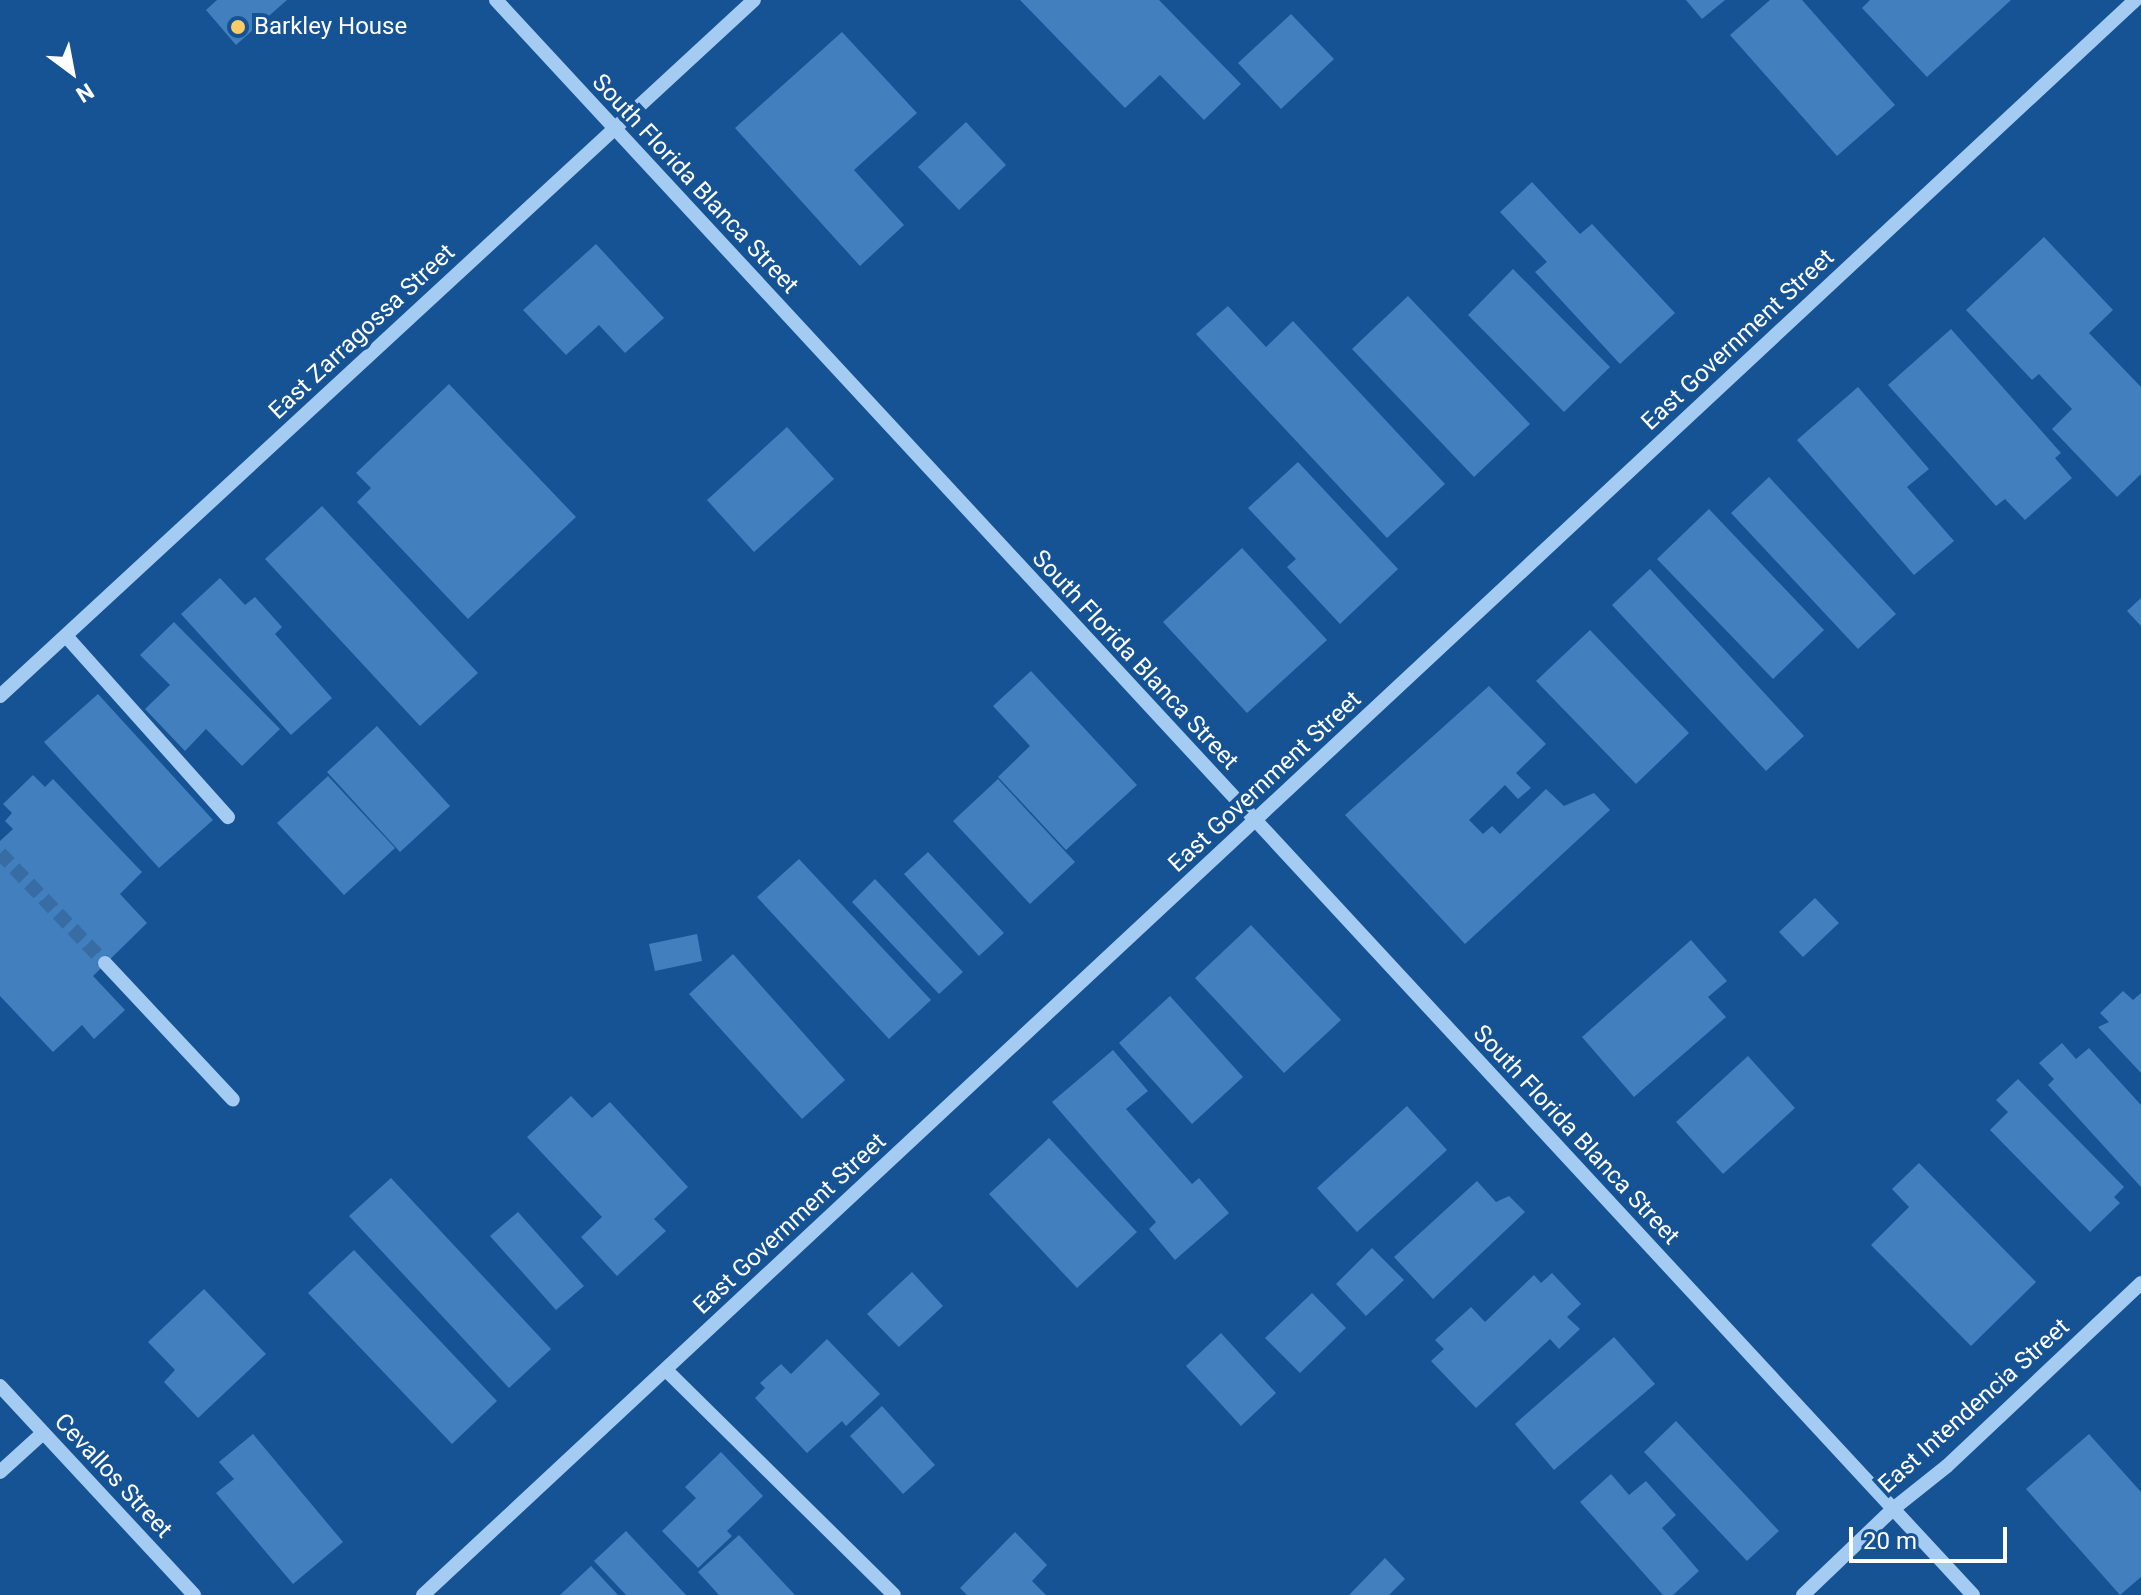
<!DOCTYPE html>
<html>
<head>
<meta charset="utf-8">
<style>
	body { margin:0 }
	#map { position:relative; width:2141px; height:1595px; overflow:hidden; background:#155394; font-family:Roboto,sans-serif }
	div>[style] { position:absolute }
	.building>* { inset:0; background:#427fbe }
	.minor-tunnel>* { height:14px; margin-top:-7px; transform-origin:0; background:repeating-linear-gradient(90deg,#386da4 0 14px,transparent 0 21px) }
	.minor>* { height:14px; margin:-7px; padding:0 7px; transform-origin:7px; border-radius:7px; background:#a4cbf2 }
	.dots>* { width:22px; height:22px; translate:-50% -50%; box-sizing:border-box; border:4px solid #155394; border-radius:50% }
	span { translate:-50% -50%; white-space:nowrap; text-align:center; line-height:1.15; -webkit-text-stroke:8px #155394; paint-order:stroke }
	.poi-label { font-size:24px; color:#fff }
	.left { translate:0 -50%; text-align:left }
	.street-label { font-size:24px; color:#fff }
	.north { position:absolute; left:32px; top:32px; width:80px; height:80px; -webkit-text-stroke:6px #155394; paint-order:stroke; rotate:148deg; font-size:22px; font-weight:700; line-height:32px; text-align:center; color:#fff }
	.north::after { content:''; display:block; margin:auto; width:28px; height:36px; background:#fff; clip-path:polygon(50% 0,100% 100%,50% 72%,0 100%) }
	.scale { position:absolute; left:1849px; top:1527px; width:158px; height:36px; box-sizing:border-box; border:4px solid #fff; border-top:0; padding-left:10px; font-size:24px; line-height:28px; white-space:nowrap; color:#fff; -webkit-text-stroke:6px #155394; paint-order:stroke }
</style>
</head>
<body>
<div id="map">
	<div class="building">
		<div style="clip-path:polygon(217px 0,287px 0,236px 45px,206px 10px)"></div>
		<div style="clip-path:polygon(1020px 0,1159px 0,1241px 84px,1204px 120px,1160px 75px,1125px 108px)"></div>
		<div style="clip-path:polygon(1686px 0,1725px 0,1702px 19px)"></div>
		<div style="clip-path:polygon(1770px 0,1802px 0,1895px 105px,1837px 156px,1730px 35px)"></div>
		<div style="clip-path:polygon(1870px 0,2011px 0,1927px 77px,1862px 8px)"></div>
		<div style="clip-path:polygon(1291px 14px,1334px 59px,1281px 109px,1238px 63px)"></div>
		<div style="clip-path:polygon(842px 32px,917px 113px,854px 170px,904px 225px,860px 266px,735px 128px)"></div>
		<div style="clip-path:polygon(966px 122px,1006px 165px,959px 210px,918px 167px)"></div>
		<div style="clip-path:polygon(1532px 182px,1580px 234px,1592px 224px,1675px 313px,1620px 364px,1535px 272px,1547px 262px,1500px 212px)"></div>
		<div style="clip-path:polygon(2044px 237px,2113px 310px,2089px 333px,2141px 387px,2141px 474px,2117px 497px,2052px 429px,2072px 409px,2039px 374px,2032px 380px,1966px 310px)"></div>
		<div style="clip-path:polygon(596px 244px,664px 318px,625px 353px,599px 325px,566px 355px,523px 310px)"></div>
		<div style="clip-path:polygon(1513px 269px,1610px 367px,1564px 412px,1468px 315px)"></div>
		<div style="clip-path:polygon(1408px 296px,1530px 424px,1474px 477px,1352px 349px)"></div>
		<div style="clip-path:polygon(1228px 306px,1266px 347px,1293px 321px,1445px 484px,1387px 538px,1196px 334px)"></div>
		<div style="clip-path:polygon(1951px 329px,2061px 453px,2055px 458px,2072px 478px,2025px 520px,2005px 499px,1996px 506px,1888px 385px)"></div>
		<div style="clip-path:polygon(449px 384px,576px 517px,468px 619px,357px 502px,371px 488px,356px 473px)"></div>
		<div style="clip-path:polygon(1858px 387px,1929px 469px,1907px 487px,1954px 541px,1914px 575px,1797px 440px)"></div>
		<div style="clip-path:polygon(787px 427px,834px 479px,754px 552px,707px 500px)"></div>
		<div style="clip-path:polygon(1298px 462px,1398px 569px,1340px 624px,1287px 567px,1296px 559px,1248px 508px)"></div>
		<div style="clip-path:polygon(1769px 477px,1896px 614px,1858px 649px,1731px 513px)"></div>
		<div style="clip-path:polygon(322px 506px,478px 673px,420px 726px,265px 559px)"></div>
		<div style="clip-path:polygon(1709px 509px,1824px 630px,1773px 679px,1657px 559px)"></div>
		<div style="clip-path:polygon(1242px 548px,1327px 640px,1247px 713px,1163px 622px)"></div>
		<div style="clip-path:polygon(1650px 569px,1804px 736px,1766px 771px,1612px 605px)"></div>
		<div style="clip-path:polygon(220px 578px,245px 605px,255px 597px,282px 627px,275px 634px,332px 698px,291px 735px,181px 614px)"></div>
		<div style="clip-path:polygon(2141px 598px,2141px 626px,2127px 611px)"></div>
		<div style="clip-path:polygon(174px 622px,280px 729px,242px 766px,206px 729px,185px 751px,145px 709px,170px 685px,140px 655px)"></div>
		<div style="clip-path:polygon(1590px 630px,1689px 733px,1636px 784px,1536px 681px)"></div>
		<div style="clip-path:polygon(1031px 671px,1137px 785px,1066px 850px,998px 777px,1030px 746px,993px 706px)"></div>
		<div style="clip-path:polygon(1489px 686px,1546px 744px,1516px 773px,1531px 788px,1518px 799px,1505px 785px,1469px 820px,1483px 834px,1492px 826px,1500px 834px,1546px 789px,1564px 806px,1594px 793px,1610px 810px,1465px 944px,1345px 815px)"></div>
		<div style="clip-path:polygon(98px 694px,213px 820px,159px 868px,44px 742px)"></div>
		<div style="clip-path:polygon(377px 726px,450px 806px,400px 852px,327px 772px)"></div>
		<div style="clip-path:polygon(33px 775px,45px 787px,53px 779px,142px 872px,120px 894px,147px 923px,93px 976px,125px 1010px,94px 1039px,82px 1025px,53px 1052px,0 996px,0 841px,13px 829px,5px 821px,12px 813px,3px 804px)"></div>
		<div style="clip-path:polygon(328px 776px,395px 848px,344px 895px,277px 823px)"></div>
		<div style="clip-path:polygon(998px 779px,1075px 862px,1030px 904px,953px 821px)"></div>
		<div style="clip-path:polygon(928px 852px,1004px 933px,979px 956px,904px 874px)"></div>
		<div style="clip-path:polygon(799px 859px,931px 1000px,889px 1039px,757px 897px)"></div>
		<div style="clip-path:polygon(875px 879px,963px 972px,939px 994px,852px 902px)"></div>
		<div style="clip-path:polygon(1815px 898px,1839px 923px,1803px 957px,1779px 932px)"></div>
		<div style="clip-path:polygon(1251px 925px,1341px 1020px,1284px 1073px,1195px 978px)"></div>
		<div style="clip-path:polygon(697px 934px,702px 961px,655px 971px,649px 944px)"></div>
		<div style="clip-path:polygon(1691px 940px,1727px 981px,1708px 997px,1726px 1017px,1634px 1097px,1582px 1037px)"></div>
		<div style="clip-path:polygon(733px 954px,845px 1080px,802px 1119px,689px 994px)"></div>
		<div style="clip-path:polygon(2123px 991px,2133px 1000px,2141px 993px,2141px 1073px,2098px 1027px,2109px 1022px,2100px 1013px)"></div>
		<div style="clip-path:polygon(1170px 996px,1243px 1077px,1192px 1124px,1119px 1043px)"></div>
		<div style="clip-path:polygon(2062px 1043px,2076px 1059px,2089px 1048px,2141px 1105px,2141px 1187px,2048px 1085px,2054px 1079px,2039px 1063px)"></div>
		<div style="clip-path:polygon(1113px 1050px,1148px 1091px,1126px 1109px,1192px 1184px,1199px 1178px,1229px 1213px,1175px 1260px,1149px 1229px,1156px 1222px,1052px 1102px)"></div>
		<div style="clip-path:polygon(1748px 1056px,1795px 1108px,1723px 1174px,1676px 1122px)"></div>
		<div style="clip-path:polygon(2018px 1079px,2124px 1187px,2114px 1197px,2120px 1203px,2090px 1232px,1990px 1130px,2008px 1112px,1996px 1100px)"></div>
		<div style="clip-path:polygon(571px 1096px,592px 1118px,610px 1102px,688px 1187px,654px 1219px,666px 1231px,617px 1276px,581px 1237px,602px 1217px,527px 1137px)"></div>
		<div style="clip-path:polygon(1407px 1106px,1447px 1150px,1357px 1232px,1317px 1188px)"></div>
		<div style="clip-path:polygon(1049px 1138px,1137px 1232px,1077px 1288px,989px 1194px)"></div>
		<div style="clip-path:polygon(1919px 1163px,2036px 1282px,1971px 1346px,1871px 1245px,1909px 1207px,1892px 1189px)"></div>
		<div style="clip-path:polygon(391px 1178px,551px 1349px,509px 1388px,349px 1216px)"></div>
		<div style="clip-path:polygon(1477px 1181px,1496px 1202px,1509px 1196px,1525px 1212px,1433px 1299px,1394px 1257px)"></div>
		<div style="clip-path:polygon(518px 1212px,584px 1286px,556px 1310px,490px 1236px)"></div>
		<div style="clip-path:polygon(1372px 1248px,1404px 1280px,1366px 1316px,1336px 1284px)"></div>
		<div style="clip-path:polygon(354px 1250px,497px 1401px,452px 1444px,308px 1293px)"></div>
		<div style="clip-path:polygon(912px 1272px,943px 1306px,899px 1347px,867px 1314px)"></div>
		<div style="clip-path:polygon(1552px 1273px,1581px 1304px,1567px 1317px,1580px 1329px,1559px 1349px,1550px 1339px,1476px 1408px,1431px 1361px,1444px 1349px,1435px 1340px,1471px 1307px,1485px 1322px,1534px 1275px,1541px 1283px)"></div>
		<div style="clip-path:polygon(204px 1289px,266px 1354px,198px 1418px,164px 1382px,175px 1370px,148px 1342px)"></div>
		<div style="clip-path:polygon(1312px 1293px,1346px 1328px,1300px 1373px,1265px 1338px)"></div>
		<div style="clip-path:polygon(1221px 1333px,1276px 1393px,1241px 1426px,1186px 1366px)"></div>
		<div style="clip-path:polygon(1614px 1337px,1655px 1384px,1554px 1470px,1515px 1424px)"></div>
		<div style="clip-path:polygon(827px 1339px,880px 1394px,846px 1426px,842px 1421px,807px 1453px,755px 1398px,765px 1388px,760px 1383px,781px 1364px,791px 1374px)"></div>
		<div style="clip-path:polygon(882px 1406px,935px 1465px,903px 1494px,850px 1436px)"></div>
		<div style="clip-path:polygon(1676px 1421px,1779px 1531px,1747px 1561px,1644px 1452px)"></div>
		<div style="clip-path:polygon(253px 1434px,343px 1542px,293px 1584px,216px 1493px,234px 1479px,219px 1462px)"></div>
		<div style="clip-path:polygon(2089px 1434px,2141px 1492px,2141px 1577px,2120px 1595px,2026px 1489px)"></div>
		<div style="clip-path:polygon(721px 1452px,763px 1496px,727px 1531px,732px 1536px,698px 1568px,662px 1531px,696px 1498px,685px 1487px)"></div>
		<div style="clip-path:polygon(1611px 1474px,1629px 1495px,1646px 1481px,1676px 1515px,1662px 1528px,1699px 1571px,1673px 1595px,1663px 1595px,1580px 1502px)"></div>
		<div style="clip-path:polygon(626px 1531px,686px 1595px,626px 1595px,594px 1561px)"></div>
		<div style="clip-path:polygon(1015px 1532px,1047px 1565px,1032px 1581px,1046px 1595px,967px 1595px,960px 1588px)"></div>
		<div style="clip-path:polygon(739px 1535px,795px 1595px,719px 1595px,698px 1572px)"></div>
		<div style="clip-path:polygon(1385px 1558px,1405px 1579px,1389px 1595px,1349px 1595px)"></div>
		<div style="clip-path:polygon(591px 1566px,618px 1595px,560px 1595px)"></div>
	</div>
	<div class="minor-tunnel">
		<div style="left:0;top:853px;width:152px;rotate:46.3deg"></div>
	</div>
	<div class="minor">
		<div style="left:496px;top:0;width:2174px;rotate:47.2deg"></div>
		<div style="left:66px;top:636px;width:243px;rotate:48.2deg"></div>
		<div style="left:0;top:696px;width:1026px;rotate:-42.71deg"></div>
		<div style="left:105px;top:963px;width:187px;rotate:46.9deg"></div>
		<div style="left:666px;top:1370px;width:320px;rotate:44.6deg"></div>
		<div style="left:0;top:1386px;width:285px;rotate:47.1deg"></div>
		<div style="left:0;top:1472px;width:58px;rotate:-42.2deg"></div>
		<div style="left:423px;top:1595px;width:2340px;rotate:-42.97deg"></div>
		<div style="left:1803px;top:1595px;width:124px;rotate:-43.7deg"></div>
		<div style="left:1893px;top:1509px;width:69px;rotate:-38.5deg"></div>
		<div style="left:1947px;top:1466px;width:267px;rotate:-43.3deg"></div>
	</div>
	<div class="dots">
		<div style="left:238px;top:27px;background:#ffcb65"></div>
	</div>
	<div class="poi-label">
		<span class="left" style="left:254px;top:27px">Barkley House</span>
	</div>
	<div class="street-label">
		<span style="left:695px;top:184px;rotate:47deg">South Florida Blanca Street</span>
		<span style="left:362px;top:332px;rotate:-43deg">East Zarragossa Street</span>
		<span style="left:1738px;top:340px;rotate:-43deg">East Government Street</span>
		<span style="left:1135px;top:660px;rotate:47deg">South Florida Blanca Street</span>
		<span style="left:1265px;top:782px;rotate:-43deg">East Government Street</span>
		<span style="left:1576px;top:1135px;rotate:47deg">South Florida Blanca Street</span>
		<span style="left:790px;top:1224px;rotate:-43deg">East Government Street</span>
		<span style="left:1974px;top:1406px;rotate:-42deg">East Intendencia Street</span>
		<span style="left:113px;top:1476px;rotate:47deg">Cevallos Street</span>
	</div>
	<div class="north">N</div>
	<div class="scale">20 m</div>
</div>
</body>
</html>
